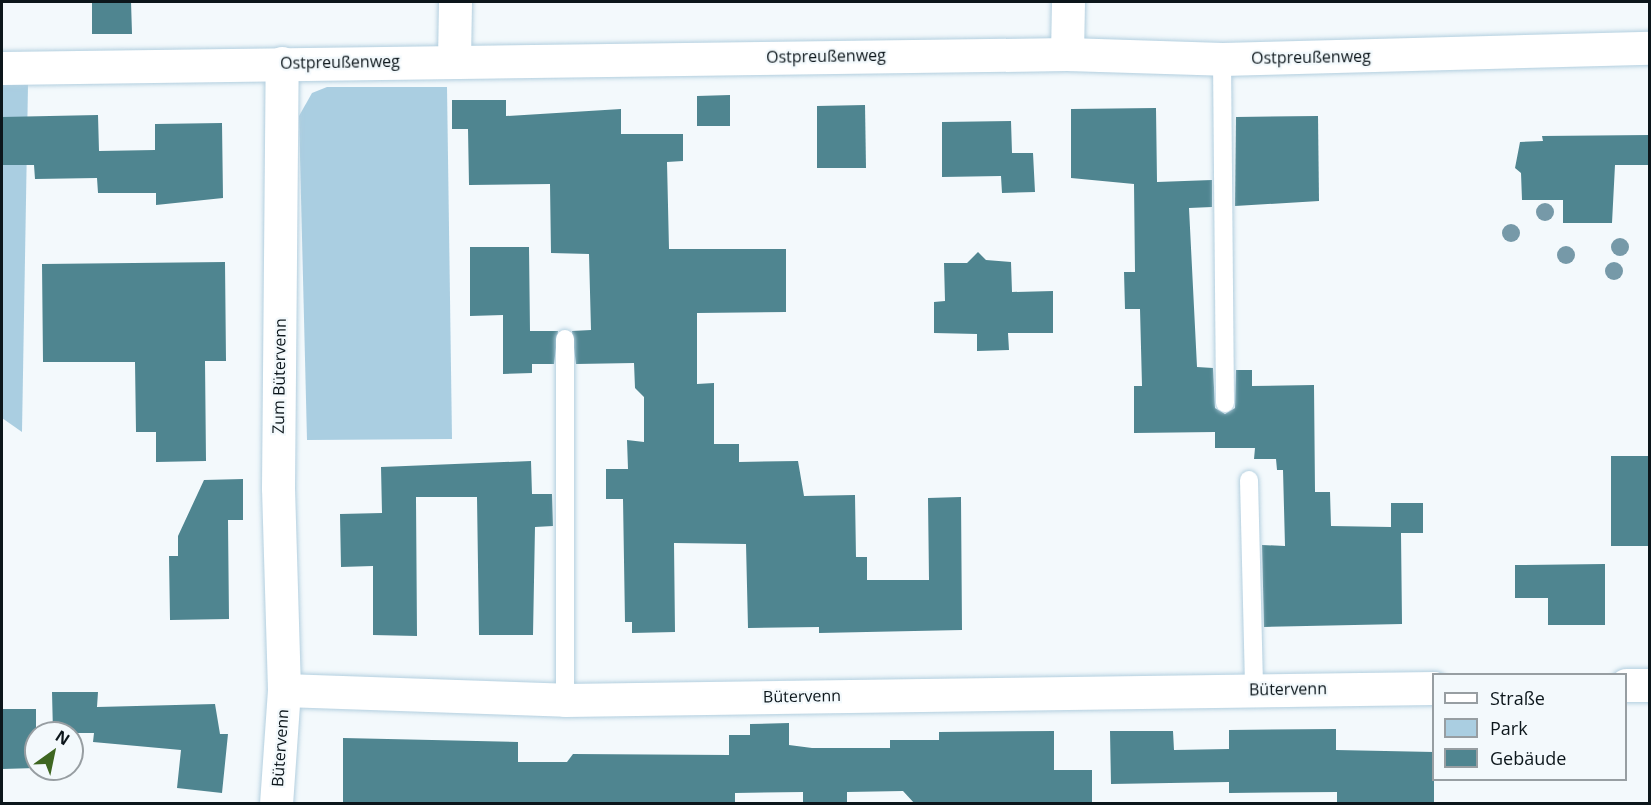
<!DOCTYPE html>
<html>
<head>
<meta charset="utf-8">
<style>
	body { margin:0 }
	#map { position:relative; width:1651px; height:805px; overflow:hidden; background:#f3f9fc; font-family:"Open Sans",sans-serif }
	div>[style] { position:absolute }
	.green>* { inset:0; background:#aacee1 }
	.building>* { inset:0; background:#4f8590 }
	.roads { filter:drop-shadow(0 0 2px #b3cfdf) drop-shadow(0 0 2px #b3cfdf) }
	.service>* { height:18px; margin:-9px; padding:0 9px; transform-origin:9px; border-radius:9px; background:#fff }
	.minor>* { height:33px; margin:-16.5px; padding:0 16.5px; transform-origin:16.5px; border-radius:16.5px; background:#fff }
	.trees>* { width:18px; height:18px; margin:-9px; border-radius:50%; background:#7699a8 }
	span { translate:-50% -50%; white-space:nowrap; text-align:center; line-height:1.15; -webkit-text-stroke:4.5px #f3f9fc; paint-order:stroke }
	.street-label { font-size:16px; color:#0c161b }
	.frame { position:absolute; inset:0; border:3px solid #0c161b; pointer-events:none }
	.legend { position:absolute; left:1432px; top:673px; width:195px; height:108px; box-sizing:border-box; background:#f3f9fc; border:2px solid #979ea2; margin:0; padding:8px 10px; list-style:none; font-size:18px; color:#0c161b }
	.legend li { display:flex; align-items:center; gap:12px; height:30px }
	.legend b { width:30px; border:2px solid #979ea2 }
	.north { position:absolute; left:24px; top:721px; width:60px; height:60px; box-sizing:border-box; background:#f3f9fc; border:2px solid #979ea2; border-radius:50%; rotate:33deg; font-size:16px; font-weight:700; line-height:24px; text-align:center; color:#0c161b }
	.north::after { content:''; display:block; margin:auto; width:21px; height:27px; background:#3e6621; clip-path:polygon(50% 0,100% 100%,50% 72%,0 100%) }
</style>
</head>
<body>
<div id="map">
	<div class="green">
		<div style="clip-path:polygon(2px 84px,28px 84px,22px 432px,2px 418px)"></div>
		<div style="clip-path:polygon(327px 87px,447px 87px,452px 439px,307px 440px,299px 116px,312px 93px)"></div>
	</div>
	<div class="building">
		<div style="clip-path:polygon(92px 2px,131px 2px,132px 34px,92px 34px)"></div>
		<div style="clip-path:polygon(730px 95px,730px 126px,697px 126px,697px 96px)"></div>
		<div style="clip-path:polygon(452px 100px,506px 100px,506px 116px,621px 109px,621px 134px,683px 134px,683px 161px,667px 162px,669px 249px,786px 249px,786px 312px,697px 313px,697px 384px,714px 383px,714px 444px,739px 444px,739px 462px,798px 461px,804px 496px,855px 495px,856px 557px,867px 557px,867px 580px,929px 580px,928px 498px,961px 497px,962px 630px,819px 633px,819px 627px,748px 628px,746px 544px,674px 543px,675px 632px,632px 633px,632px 622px,625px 622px,623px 499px,606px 499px,606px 469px,628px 469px,627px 440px,644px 442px,644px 397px,635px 388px,634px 363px,576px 364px,572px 331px,591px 330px,589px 254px,551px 253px,550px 184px,469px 185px,468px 129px,452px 129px)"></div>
		<div style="clip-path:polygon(865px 105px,866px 168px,817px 168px,817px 106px)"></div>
		<div style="clip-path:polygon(1156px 108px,1157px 182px,1212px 180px,1212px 207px,1189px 208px,1197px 367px,1213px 368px,1215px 408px,1225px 414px,1235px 408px,1236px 370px,1252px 370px,1252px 386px,1314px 385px,1315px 492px,1330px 492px,1331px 526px,1391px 527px,1391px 503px,1423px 503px,1423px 533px,1401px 533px,1402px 624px,1264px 627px,1262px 545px,1285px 546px,1283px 470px,1277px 470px,1276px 459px,1254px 459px,1255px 448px,1215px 448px,1215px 432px,1134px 433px,1134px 386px,1142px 386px,1140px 309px,1125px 309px,1124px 272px,1135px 272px,1134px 184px,1071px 178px,1071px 109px)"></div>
		<div style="clip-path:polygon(98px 115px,99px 151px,155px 150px,155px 124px,222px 123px,223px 198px,156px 205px,156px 193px,98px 193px,97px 178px,35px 179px,34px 165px,2px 165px,2px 117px)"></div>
		<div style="clip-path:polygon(1318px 116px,1319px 201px,1235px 206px,1236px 117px)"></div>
		<div style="clip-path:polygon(1011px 121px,1012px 153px,1033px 153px,1035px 192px,1002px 193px,1001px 176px,942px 177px,942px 122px)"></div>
		<div style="clip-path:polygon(1650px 135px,1650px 165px,1615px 165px,1612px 223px,1563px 223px,1563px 200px,1522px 200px,1521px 173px,1515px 168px,1520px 142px,1543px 141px,1542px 136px)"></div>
		<div style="clip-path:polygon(470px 247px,529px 247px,530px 331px,558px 331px,554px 364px,532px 364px,532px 373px,503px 374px,503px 315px,470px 316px)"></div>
		<div style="clip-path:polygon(978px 252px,986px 260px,1011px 262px,1012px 292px,1053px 291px,1053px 333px,1008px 333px,1009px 350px,977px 351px,977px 334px,934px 333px,934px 302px,945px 301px,944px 263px,967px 263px)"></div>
		<div style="clip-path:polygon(225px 262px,226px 361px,205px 361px,206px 461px,156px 462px,156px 432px,136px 432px,135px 362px,43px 362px,42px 264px)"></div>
		<div style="clip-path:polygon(1611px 456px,1650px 456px,1650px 546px,1611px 546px)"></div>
		<div style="clip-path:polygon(531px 461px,532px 494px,552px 494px,553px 526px,535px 527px,533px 635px,479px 635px,477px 497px,416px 497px,417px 636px,373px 635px,373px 566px,341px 567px,340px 514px,382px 513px,381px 467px)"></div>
		<div style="clip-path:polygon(243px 479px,243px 520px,228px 520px,229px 619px,170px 620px,169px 556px,178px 556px,178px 536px,204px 480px)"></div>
		<div style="clip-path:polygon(1605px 564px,1605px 625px,1548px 625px,1548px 598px,1515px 598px,1515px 565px)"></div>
		<div style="clip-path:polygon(52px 692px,98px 692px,97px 707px,215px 704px,220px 734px,228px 734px,222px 793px,177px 788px,181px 750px,93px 742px,94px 733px,53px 733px)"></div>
		<div style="clip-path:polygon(2px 709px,36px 709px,36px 768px,2px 769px)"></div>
		<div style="clip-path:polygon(789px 723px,789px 745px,812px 748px,890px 748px,890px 740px,939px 740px,939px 732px,1054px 731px,1054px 770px,1092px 770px,1092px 804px,915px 804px,903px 791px,847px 792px,847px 804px,803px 804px,803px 792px,735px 793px,735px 804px,343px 804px,343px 738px,518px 742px,518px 762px,567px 762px,573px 754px,729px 755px,729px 735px,750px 735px,750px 724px)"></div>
		<div style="clip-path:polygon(1336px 729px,1336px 750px,1434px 752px,1434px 804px,1337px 804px,1337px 792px,1229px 793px,1229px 782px,1111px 784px,1110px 731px,1173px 731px,1174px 750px,1229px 749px,1229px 730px)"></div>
	</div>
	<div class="roads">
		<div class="service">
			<div style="left:1222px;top:59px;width:344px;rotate:89.5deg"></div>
			<div style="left:1249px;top:480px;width:210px;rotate:88.6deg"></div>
			<div style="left:565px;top:700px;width:361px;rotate:-90deg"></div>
		</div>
		<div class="minor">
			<div style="left:1067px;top:54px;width:52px;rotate:-88.9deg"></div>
			<div style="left:454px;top:60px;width:58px;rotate:-89deg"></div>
			<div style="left:2px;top:68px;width:1065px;rotate:-0.75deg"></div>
			<div style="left:1067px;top:54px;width:155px;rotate:1.8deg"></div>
			<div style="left:1222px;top:59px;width:428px;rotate:-1.5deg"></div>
			<div style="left:1626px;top:685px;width:24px"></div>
			<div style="left:284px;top:690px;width:281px;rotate:2deg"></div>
			<div style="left:565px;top:700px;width:869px;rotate:-0.79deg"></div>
			<div style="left:276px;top:804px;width:114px;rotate:-86deg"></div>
			<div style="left:284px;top:690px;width:202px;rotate:-91.7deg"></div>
			<div style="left:278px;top:488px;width:425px;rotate:-89.5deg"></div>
		</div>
	</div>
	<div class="trees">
		<div style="left:1545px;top:212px"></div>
		<div style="left:1511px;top:233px"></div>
		<div style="left:1620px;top:247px"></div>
		<div style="left:1566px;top:255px"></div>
		<div style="left:1614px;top:271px"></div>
	</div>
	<div class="street-label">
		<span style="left:826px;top:56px;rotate:-1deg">Ostpreußenweg</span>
		<span style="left:1311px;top:57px;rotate:-1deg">Ostpreußenweg</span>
		<span style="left:340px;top:62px;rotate:-1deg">Ostpreußenweg</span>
		<span style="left:279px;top:376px;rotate:-89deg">Zum Bütervenn</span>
		<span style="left:1288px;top:689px;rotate:-1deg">Bütervenn</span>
		<span style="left:802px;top:696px;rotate:-1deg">Bütervenn</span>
		<span style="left:280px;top:748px;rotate:-86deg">Bütervenn</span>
	</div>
	<div class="frame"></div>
	<ul class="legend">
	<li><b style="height:8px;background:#fff"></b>Straße</li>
	<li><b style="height:16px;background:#aacee1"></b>Park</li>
	<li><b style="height:16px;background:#4f8590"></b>Gebäude</li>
	</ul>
	<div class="north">N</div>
</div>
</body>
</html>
